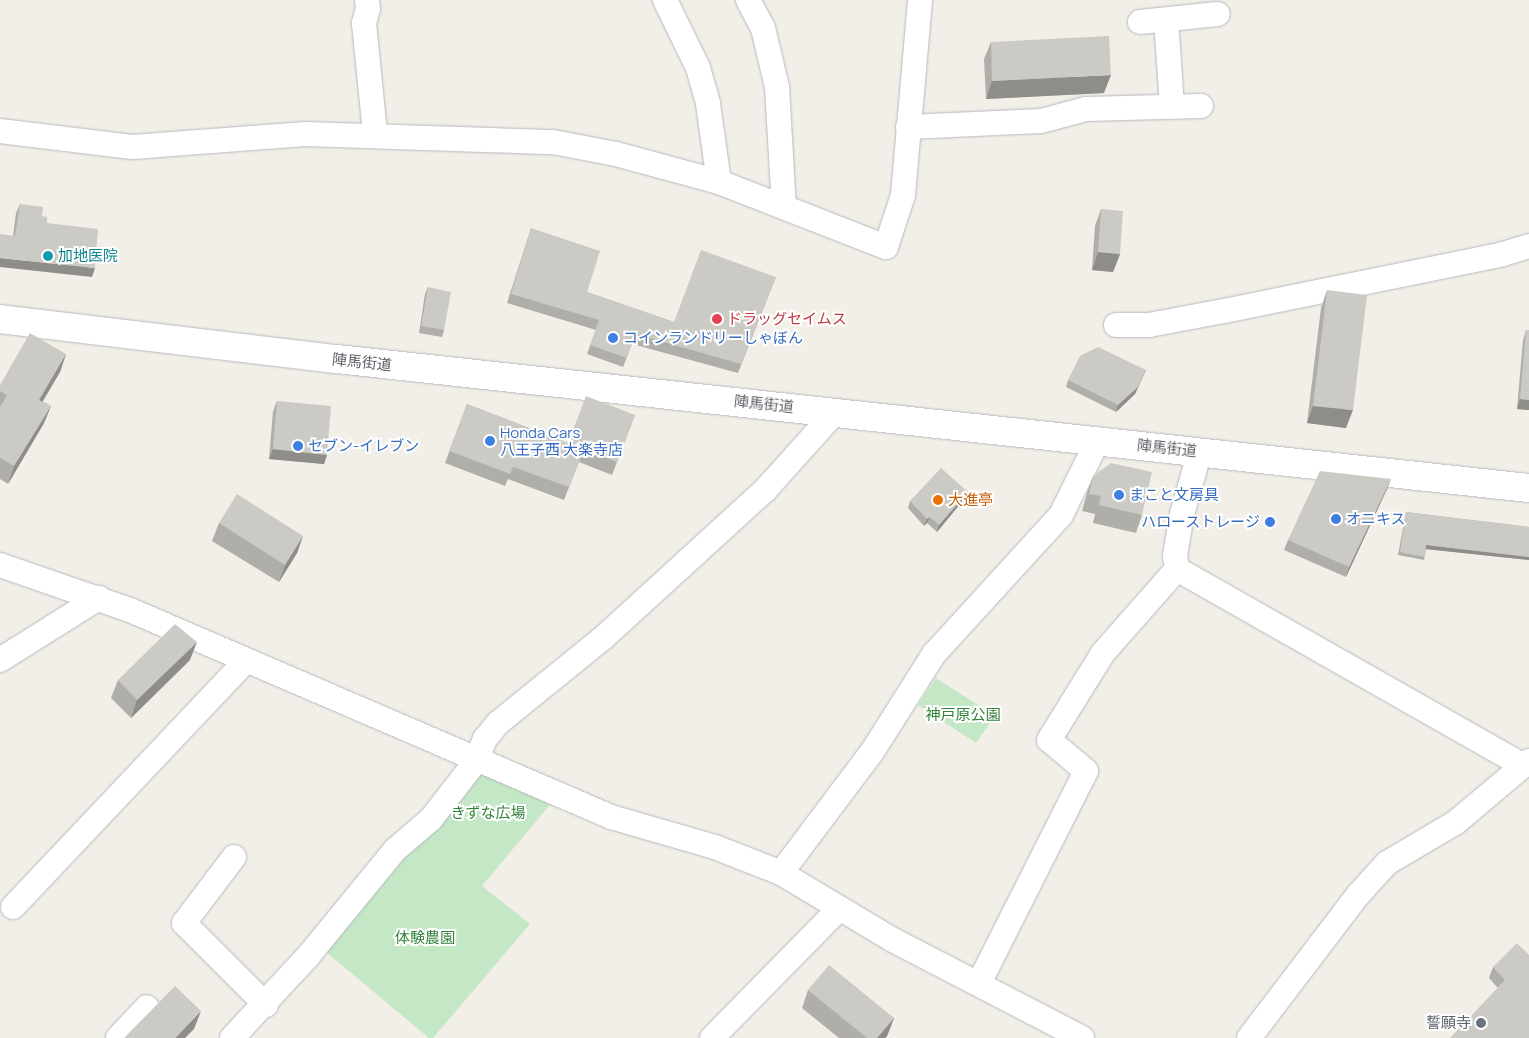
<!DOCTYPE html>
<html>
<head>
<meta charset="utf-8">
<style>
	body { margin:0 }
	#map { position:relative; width:1529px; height:1038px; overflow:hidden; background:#f1efe7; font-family:Manrope,"Noto Sans JP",sans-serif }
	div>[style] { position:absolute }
	.green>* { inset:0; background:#c4e8c5 }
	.roads { filter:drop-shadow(0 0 1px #b8b9be) drop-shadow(0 0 1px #b8b9be) }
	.minor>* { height:24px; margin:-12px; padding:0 12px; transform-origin:12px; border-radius:12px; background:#fff }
	.secondary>* { height:28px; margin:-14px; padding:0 14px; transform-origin:14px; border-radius:14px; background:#fff }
	.wall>* { inset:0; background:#afaea9 }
	.shaded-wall>* { inset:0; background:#8f8d89 }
	.building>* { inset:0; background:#cccac4 }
	.dots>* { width:14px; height:14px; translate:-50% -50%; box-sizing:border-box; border:2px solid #fff; border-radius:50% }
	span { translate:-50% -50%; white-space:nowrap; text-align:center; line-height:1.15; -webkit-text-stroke:4px #fff; paint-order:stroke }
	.culture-label { font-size:15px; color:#0d838f }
	.left { translate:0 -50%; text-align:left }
	.health-label { font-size:15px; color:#be3a42 }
	.shop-label { font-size:15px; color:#366cbe }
	.right { translate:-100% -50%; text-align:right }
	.street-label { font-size:15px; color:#5f6268 }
	.food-label { font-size:15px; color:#c56008 }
	.park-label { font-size:15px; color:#328238 }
	.worship-label { font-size:15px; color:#5b616d }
</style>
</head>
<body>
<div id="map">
	<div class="green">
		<div style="clip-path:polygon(936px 678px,995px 716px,976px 743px,918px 705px)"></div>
		<div style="clip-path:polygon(476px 761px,558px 795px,482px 886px,530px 924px,433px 1038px,429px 1038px,325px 951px)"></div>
	</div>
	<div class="roads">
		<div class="minor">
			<div style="left:367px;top:0;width:9px;rotate:84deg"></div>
			<div style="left:368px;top:9px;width:15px;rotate:106deg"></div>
			<div style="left:364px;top:23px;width:112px;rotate:84.3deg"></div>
			<div style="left:665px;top:0;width:76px;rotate:64.1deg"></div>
			<div style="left:698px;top:68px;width:37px;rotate:74deg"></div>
			<div style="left:708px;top:104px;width:79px;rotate:82deg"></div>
			<div style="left:748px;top:0;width:32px;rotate:62deg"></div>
			<div style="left:763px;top:28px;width:61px;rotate:76.7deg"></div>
			<div style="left:777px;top:87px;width:120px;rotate:86.7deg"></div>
			<div style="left:1166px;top:20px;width:86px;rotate:86deg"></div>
			<div style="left:1140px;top:22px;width:78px;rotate:-5.9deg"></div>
			<div style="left:908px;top:127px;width:133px;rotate:-2.6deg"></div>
			<div style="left:1041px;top:121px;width:47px;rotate:-14.9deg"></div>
			<div style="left:1086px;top:109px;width:115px;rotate:-1.5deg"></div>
			<div style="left:0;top:131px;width:133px;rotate:6.9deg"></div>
			<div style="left:132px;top:147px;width:174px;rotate:-4.3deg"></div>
			<div style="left:306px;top:134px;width:247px;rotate:1.9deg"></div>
			<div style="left:553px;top:142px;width:64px;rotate:10.8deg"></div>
			<div style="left:616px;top:154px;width:107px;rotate:15.2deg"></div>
			<div style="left:719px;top:182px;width:179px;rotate:21.3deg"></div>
			<div style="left:886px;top:247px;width:55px;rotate:-71.9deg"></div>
			<div style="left:903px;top:195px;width:196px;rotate:-85deg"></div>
			<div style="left:1116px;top:325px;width:33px"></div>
			<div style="left:1149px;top:325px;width:76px;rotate:-10.6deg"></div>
			<div style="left:1224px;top:311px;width:285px;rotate:-11.5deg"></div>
			<div style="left:1503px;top:254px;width:27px;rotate:-17deg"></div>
			<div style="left:1200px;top:451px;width:66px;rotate:105.9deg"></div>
			<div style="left:1182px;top:514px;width:43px;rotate:99.5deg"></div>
			<div style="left:1175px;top:556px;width:13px;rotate:81deg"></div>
			<div style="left:1177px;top:569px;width:397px;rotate:29.6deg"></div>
			<div style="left:0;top:565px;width:138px;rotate:19.1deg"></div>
			<div style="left:130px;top:610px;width:524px;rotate:23.28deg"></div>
			<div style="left:611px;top:817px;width:108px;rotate:16.1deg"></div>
			<div style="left:715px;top:847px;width:71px;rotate:21.5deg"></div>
			<div style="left:781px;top:873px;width:131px;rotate:30.9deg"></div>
			<div style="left:893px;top:940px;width:213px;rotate:27.4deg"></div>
			<div style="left:0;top:660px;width:117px;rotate:-32.1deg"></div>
			<div style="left:234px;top:857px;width:83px;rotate:127.1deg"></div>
			<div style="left:184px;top:923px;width:116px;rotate:45deg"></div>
			<div style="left:781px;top:873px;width:151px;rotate:-53.1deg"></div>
			<div style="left:872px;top:752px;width:116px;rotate:-57.7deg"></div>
			<div style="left:934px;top:654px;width:188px;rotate:-47.6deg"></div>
			<div style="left:1061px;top:515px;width:84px;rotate:-63.7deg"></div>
			<div style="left:13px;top:907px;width:337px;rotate:-46.6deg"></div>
			<div style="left:979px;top:983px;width:237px;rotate:-63.2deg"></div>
			<div style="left:1086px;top:771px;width:48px;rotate:-140deg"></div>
			<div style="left:1049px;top:740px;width:102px;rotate:-58.2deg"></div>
			<div style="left:1103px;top:653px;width:112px;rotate:-48.6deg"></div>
			<div style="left:118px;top:1038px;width:42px;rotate:-46.9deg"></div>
			<div style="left:232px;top:1038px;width:113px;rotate:-47.1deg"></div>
			<div style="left:309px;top:955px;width:136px;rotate:-50.7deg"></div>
			<div style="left:395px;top:850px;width:48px;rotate:-40.7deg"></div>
			<div style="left:431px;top:819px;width:73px;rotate:-52.2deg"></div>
			<div style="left:476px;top:761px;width:24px;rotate:-68deg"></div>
			<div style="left:485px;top:739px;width:21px;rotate:-51deg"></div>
			<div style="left:498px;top:723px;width:135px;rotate:-39deg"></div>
			<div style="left:603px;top:638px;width:221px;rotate:-42.4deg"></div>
			<div style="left:766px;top:489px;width:103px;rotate:-48.1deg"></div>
			<div style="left:712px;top:1038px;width:180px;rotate:-45.5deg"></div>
			<div style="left:1249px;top:1038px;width:180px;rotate:-52.7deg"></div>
			<div style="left:1358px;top:895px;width:43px;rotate:-47.8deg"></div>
			<div style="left:1387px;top:863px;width:79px;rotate:-30.5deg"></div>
			<div style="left:1455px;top:823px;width:97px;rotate:-40deg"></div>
		</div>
		<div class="secondary">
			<div style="left:0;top:319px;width:339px;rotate:6.8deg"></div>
			<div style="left:337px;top:359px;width:1199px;rotate:6.18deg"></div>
		</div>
	</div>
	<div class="wall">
		<div style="clip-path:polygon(991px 42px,1104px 93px,986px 99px,984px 59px)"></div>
		<div style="clip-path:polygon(20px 204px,42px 216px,47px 223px,92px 277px,13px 236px,16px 213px)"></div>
		<div style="clip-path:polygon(1101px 209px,1120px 254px,1113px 272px,1092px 270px,1095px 226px)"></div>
		<div style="clip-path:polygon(531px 228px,587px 292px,674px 322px,776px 277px,738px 373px,632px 344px,623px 367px,587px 354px,596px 330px,507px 303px)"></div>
		<div style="clip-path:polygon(428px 287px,444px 330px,442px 337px,419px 333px,425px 294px)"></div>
		<div style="clip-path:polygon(1327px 290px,1346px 428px,1307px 423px,1321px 308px)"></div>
		<div style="clip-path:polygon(1526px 330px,1529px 410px,1517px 409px,1523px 340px)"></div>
		<div style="clip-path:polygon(66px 354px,60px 372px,42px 401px,51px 406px,44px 423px,8px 484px,0 479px,0 385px)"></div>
		<div style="clip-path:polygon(1146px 370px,1135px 394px,1116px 412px,1066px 387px,1068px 380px)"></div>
		<div style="clip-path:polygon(277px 401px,327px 455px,324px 464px,269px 459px,273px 411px)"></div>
		<div style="clip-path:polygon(467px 404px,568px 443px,635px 415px,612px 475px,579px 462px,564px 500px,508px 479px,505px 486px,445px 463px)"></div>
		<div style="clip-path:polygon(1093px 476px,1142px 515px,1136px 533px,1093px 523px,1095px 514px,1082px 511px,1087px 493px)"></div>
		<div style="clip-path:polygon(1391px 479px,1387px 489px,1346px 577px,1284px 550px,1288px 540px)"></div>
		<div style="clip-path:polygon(968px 492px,965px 498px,937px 532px,927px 523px,924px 526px,908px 508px,910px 501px)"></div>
		<div style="clip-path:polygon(1406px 512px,1529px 527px,1529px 560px,1426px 549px,1424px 560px,1398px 555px)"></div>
		<div style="clip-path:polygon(219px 523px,303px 536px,297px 553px,279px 582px,212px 541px)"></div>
		<div style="clip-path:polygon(190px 660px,131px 718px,111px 698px,118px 680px)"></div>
		<div style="clip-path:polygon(1529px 955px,1498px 988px,1489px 978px,1493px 967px)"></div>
		<div style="clip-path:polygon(808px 990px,894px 1018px,887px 1036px,885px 1038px,839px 1038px,802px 1008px)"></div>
	</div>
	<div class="shaded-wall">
		<div style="clip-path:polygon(1111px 75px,1104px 93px,986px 99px,992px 81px)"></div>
		<div style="clip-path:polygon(1098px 252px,1120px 254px,1113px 272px,1092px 270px)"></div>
		<div style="clip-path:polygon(0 258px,95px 268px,92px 277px,0 267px)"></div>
		<div style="clip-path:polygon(66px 354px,60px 372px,33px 418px,39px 400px)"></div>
		<div style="clip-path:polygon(1146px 370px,1135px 394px,1116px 412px,1118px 405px)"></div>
		<div style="clip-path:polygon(1520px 399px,1529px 400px,1529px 410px,1517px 409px)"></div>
		<div style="clip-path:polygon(51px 406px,44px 423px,8px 484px,14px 466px)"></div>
		<div style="clip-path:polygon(1313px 406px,1353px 410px,1346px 428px,1307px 423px)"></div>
		<div style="clip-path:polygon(273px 449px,327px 455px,324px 464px,269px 459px)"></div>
		<div style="clip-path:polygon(1391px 479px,1387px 489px,1346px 577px,1349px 567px)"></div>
		<div style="clip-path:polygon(968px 492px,965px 498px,937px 532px,939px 525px)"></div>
		<div style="clip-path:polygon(930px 517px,927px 523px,924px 526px,927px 519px)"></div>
		<div style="clip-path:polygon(303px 536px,297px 553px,279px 582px,285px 565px)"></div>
		<div style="clip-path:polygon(1426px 545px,1529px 557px,1529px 560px,1425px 549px)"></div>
		<div style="clip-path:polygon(197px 642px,190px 660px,131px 718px,137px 700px)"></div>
		<div style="clip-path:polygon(201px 1011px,194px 1029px,185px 1038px,175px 1038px)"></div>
		<div style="clip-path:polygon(894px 1018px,887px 1036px,885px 1038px,877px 1038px)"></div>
	</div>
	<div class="building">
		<div style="clip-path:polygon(1109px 36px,1111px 75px,992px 81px,991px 42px)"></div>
		<div style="clip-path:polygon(20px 204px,43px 207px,42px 216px,47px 217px,47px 223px,98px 229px,95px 268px,0 258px,0 234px,15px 236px)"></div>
		<div style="clip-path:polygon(1101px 209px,1123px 211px,1120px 254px,1098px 252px)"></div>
		<div style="clip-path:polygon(531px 228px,600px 251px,587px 292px,674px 322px,701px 250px,776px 277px,741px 364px,635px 334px,627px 358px,590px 345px,599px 320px,511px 294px)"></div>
		<div style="clip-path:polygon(428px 287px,451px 292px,444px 330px,421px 326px)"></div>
		<div style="clip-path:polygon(1327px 290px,1367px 295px,1353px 410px,1313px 406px)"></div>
		<div style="clip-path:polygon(1526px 330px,1529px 330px,1529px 400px,1520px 399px)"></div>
		<div style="clip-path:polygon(30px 333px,66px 354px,39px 400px,51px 406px,14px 466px,0 458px,0 407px,7px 395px,0 391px,0 385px)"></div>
		<div style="clip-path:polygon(1098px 347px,1146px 370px,1138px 387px,1118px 405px,1068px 380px,1080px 356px)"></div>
		<div style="clip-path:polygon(586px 396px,635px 415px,617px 462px,584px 449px,569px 487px,513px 467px,510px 474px,449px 451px,467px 404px,568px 443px)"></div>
		<div style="clip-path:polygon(277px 401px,331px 406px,327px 455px,273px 449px)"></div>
		<div style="clip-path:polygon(1111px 463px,1152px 472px,1142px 515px,1099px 505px,1101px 496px,1089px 494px,1093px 476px)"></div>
		<div style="clip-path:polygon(941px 468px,968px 492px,939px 525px,930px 517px,927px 519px,910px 501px)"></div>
		<div style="clip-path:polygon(1320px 471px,1391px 479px,1349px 567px,1288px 540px)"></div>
		<div style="clip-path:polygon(237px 494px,303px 536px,285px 565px,219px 523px)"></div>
		<div style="clip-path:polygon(1406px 512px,1529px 527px,1529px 557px,1426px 545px,1425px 557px,1400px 552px)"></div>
		<div style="clip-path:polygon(175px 624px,197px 642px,137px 700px,118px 680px)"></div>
		<div style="clip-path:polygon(1517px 943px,1529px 955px,1529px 1038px,1450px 1038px,1505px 980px,1493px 967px)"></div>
		<div style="clip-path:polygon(829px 965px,894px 1018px,877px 1038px,867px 1038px,808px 990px)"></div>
		<div style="clip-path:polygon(175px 986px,201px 1011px,175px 1038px,124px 1038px)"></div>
	</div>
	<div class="dots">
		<div style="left:48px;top:256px;background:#0f9aa8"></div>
		<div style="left:717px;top:319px;background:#e0444e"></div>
		<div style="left:613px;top:338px;background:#3f7fe0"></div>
		<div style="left:490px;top:441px;background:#3f7fe0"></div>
		<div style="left:298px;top:446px;background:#3f7fe0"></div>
		<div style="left:1119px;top:495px;background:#3f7fe0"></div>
		<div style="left:938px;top:500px;background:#e8710a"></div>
		<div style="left:1336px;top:519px;background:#3f7fe0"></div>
		<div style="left:1270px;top:522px;background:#3f7fe0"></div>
		<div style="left:1481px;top:1023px;background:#6b7280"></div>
	</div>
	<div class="culture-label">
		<span class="left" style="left:58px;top:256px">加地医院</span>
	</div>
	<div class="health-label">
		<span class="left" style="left:727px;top:319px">ドラッグセイムス</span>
	</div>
	<div class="shop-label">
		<span class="left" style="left:623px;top:338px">コインランドリーしゃぼん</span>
		<span class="left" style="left:500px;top:441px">Honda Cars<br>八王子西 大楽寺店</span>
		<span class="left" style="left:308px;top:446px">セブン-イレブン</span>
		<span class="left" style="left:1129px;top:495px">まこと文房具</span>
		<span class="left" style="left:1346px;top:519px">オニキス</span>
		<span class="right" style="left:1260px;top:522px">ハローストレージ</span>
	</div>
	<div class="street-label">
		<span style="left:362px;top:362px;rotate:6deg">陣馬街道</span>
		<span style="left:764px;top:404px;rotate:6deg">陣馬街道</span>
		<span style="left:1167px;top:448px;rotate:6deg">陣馬街道</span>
	</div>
	<div class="food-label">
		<span class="left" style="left:948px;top:500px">大進亭</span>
	</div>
	<div class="park-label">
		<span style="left:963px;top:715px">神戸原公園</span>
		<span style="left:488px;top:813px">きずな広場</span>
		<span style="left:425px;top:938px">体験農園</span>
	</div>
	<div class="worship-label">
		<span class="right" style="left:1471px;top:1023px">誓願寺</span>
	</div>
</div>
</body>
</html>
